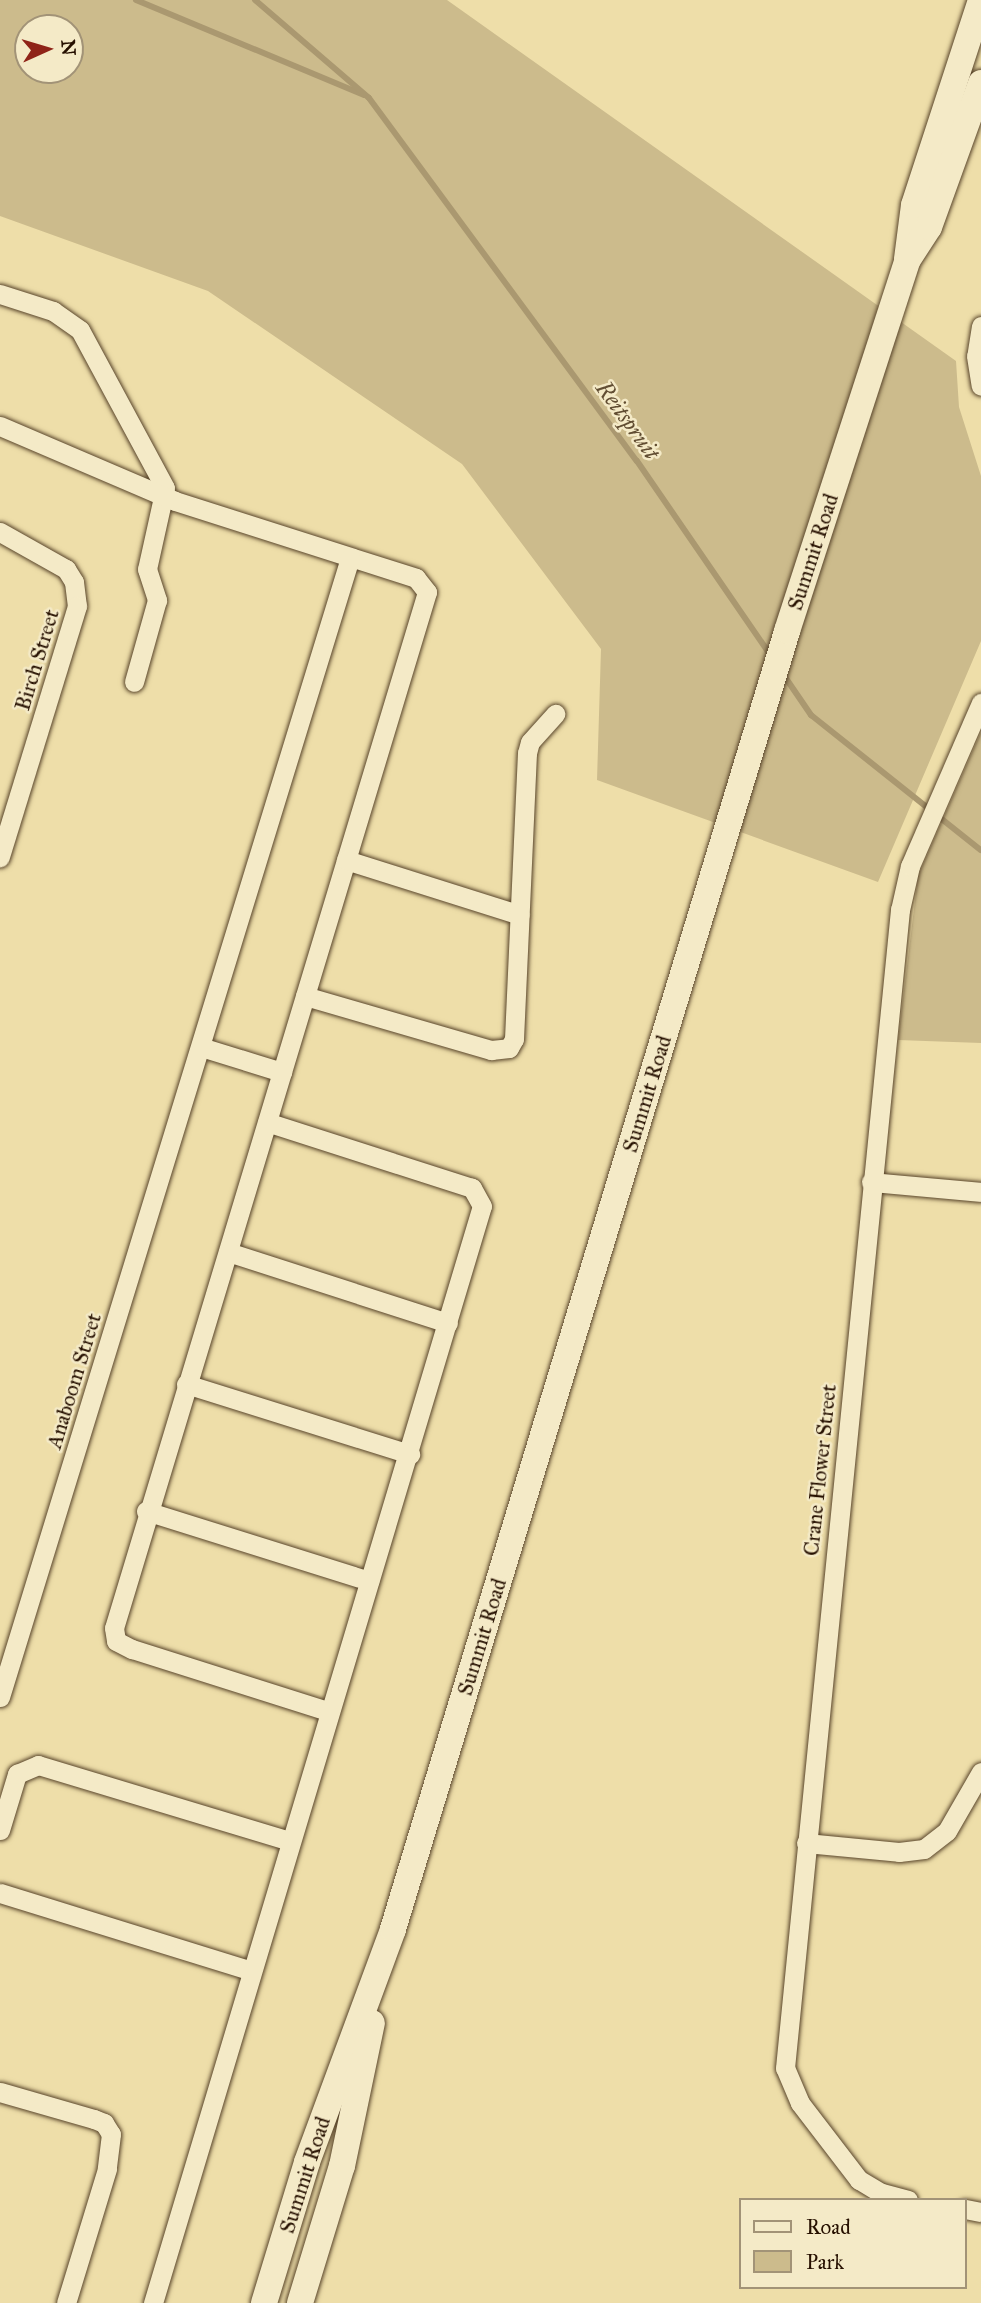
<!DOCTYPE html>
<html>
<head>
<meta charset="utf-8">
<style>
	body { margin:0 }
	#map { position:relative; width:981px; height:2303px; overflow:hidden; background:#eedea9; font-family:"IM FELL Great Primer",serif }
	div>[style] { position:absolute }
	.green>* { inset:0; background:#ccbb8c }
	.stream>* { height:6px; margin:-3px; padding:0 3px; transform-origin:3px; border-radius:3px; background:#aa9870 }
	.roads { filter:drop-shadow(0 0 2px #58442a) drop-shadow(0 0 2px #58442a) }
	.minor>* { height:19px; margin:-9.5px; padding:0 9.5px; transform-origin:9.5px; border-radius:9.5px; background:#f4eac7 }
	.secondary>* { height:26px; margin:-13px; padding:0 13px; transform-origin:13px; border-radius:13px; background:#f4eac7 }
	span { translate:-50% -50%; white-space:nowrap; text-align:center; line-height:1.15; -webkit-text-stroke:5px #f4eac7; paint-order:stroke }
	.street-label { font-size:21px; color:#261000 }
	.water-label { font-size:23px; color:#614d32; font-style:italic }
	.legend { position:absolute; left:739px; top:2198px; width:228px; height:91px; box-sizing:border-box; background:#f4eac7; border:2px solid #a29377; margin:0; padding:9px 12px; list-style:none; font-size:21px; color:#261000 }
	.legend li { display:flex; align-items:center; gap:14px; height:35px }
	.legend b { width:35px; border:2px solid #a29377 }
	.north { position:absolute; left:14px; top:14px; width:70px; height:70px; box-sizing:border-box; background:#f4eac7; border:2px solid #a29377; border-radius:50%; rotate:86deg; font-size:19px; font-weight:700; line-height:28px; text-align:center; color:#261000 }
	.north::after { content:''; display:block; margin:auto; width:24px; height:32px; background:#8f2418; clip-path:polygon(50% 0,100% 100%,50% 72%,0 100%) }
</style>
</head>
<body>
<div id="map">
	<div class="green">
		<div style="clip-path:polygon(evenodd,0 0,447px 0,956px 361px,959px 407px,981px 476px,981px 641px,878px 882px,597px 780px,601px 649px,462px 464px,208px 291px,0 216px,0 0,28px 28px,70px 28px,70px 70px,28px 70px,28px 28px)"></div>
		<div style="clip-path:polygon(981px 732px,981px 1043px,898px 1040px,918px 876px)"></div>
	</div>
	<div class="stream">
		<div style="left:136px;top:0;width:247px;rotate:22.6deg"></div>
		<div style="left:255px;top:0;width:150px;rotate:40.7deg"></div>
		<div style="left:369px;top:98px;width:451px;rotate:53.6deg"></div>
		<div style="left:637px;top:461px;width:237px;rotate:55.5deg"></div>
		<div style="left:783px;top:674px;width:50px;rotate:55.7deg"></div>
		<div style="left:811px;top:715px;width:217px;rotate:38.5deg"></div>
	</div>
	<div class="roads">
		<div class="minor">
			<div style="left:0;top:294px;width:56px;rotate:17.8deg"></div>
			<div style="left:53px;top:311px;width:33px;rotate:35deg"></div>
			<div style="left:80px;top:330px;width:179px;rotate:61.7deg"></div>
			<div style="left:165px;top:488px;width:83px;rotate:102.5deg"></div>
			<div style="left:147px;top:569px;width:33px;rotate:72deg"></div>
			<div style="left:157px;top:600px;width:85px;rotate:105.7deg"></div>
			<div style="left:981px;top:326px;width:30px;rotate:99deg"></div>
			<div style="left:976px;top:356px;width:30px;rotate:81deg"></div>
			<div style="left:0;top:426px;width:190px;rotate:23.2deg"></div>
			<div style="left:175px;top:501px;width:253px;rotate:17.7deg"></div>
			<div style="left:416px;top:578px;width:18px;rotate:52deg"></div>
			<div style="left:427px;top:592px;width:1082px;rotate:106.81deg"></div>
			<div style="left:114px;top:1628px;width:13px;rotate:81deg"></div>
			<div style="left:116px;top:1641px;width:18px;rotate:27deg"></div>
			<div style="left:132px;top:1649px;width:206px;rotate:17.6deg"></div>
			<div style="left:0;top:532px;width:76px;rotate:29.3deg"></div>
			<div style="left:66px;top:569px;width:15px;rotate:58deg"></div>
			<div style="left:74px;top:582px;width:24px;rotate:83deg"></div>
			<div style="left:77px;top:606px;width:263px;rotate:107.1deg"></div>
			<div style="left:346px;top:860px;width:182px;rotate:17.5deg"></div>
			<div style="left:305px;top:996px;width:194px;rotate:16.2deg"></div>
			<div style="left:491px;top:1050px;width:18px;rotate:-6deg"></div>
			<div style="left:509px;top:1048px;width:10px;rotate:-61deg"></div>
			<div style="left:514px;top:1039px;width:286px;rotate:-87.4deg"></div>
			<div style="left:527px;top:753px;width:11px;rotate:-75deg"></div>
			<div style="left:530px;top:742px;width:38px;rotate:-48deg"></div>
			<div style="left:201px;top:1047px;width:85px;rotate:17.2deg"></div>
			<div style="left:871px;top:1182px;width:110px;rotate:5.2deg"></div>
			<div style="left:228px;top:1252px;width:231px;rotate:17.9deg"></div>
			<div style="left:186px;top:1384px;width:235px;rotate:17.4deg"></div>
			<div style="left:146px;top:1511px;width:234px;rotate:17.4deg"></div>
			<div style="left:0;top:1697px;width:1192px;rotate:-72.92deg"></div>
			<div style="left:0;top:1830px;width:59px;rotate:-73.1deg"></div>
			<div style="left:17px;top:1774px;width:23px;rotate:-23deg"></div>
			<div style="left:38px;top:1765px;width:263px;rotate:16.8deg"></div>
			<div style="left:806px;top:1843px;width:93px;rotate:5.5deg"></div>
			<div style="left:899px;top:1852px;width:25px;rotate:-7deg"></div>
			<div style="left:924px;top:1849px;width:29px;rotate:-38deg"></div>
			<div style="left:947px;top:1831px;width:68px;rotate:-60deg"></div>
			<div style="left:0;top:1893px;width:261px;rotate:17.2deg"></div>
			<div style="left:0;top:2092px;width:98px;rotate:16deg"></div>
			<div style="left:94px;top:2119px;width:11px;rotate:22deg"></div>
			<div style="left:104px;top:2123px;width:13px;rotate:58deg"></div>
			<div style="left:111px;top:2134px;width:35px;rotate:97deg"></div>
			<div style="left:107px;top:2169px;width:140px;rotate:107deg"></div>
			<div style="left:908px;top:2200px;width:28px;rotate:-165deg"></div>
			<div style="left:881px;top:2193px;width:26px;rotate:-149deg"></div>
			<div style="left:859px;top:2180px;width:97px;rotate:-127.5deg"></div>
			<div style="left:800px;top:2103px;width:38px;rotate:-113deg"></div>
			<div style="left:785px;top:2068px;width:1164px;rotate:-84.33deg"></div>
			<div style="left:900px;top:910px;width:45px;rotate:-77.2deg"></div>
			<div style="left:910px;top:866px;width:178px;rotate:-66.5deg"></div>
			<div style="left:965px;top:2209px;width:16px;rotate:11deg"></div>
			<div style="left:153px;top:2303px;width:1145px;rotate:-73.31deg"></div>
			<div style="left:482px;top:1206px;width:21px;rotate:-119deg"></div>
			<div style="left:472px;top:1188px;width:215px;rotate:-162.2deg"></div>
		</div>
		<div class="secondary">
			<div style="left:907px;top:259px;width:54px;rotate:-82.6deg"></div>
			<div style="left:914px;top:205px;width:216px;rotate:-71.9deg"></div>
			<div style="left:264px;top:2303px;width:147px;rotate:-73deg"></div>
			<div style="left:307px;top:2162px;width:248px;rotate:-69.7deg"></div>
			<div style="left:393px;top:1929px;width:1356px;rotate:-73.11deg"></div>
			<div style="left:787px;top:631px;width:389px;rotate:-72deg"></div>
			<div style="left:907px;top:261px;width:40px;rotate:-57.1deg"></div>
			<div style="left:929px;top:227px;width:153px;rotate:-70.1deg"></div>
			<div style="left:300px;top:2303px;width:143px;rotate:-73deg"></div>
			<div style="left:342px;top:2166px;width:146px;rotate:-78.2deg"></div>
		</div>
	</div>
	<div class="street-label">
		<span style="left:813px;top:552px;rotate:-72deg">Summit Road</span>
		<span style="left:37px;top:660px;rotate:-73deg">Birch Street</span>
		<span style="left:647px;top:1094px;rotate:-73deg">Summit Road</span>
		<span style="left:74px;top:1381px;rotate:-73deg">Anaboom Street</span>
		<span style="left:820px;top:1470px;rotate:-84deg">Crane Flower Street</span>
		<span style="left:482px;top:1637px;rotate:-73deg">Summit Road</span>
		<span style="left:305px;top:2175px;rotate:-72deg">Summit Road</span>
	</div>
	<div class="water-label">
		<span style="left:628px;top:420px;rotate:54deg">Reitspruit</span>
	</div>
	<ul class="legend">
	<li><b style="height:9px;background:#f4eac7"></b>Road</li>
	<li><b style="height:19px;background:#ccbb8c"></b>Park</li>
	</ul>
	<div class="north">N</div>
</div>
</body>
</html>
